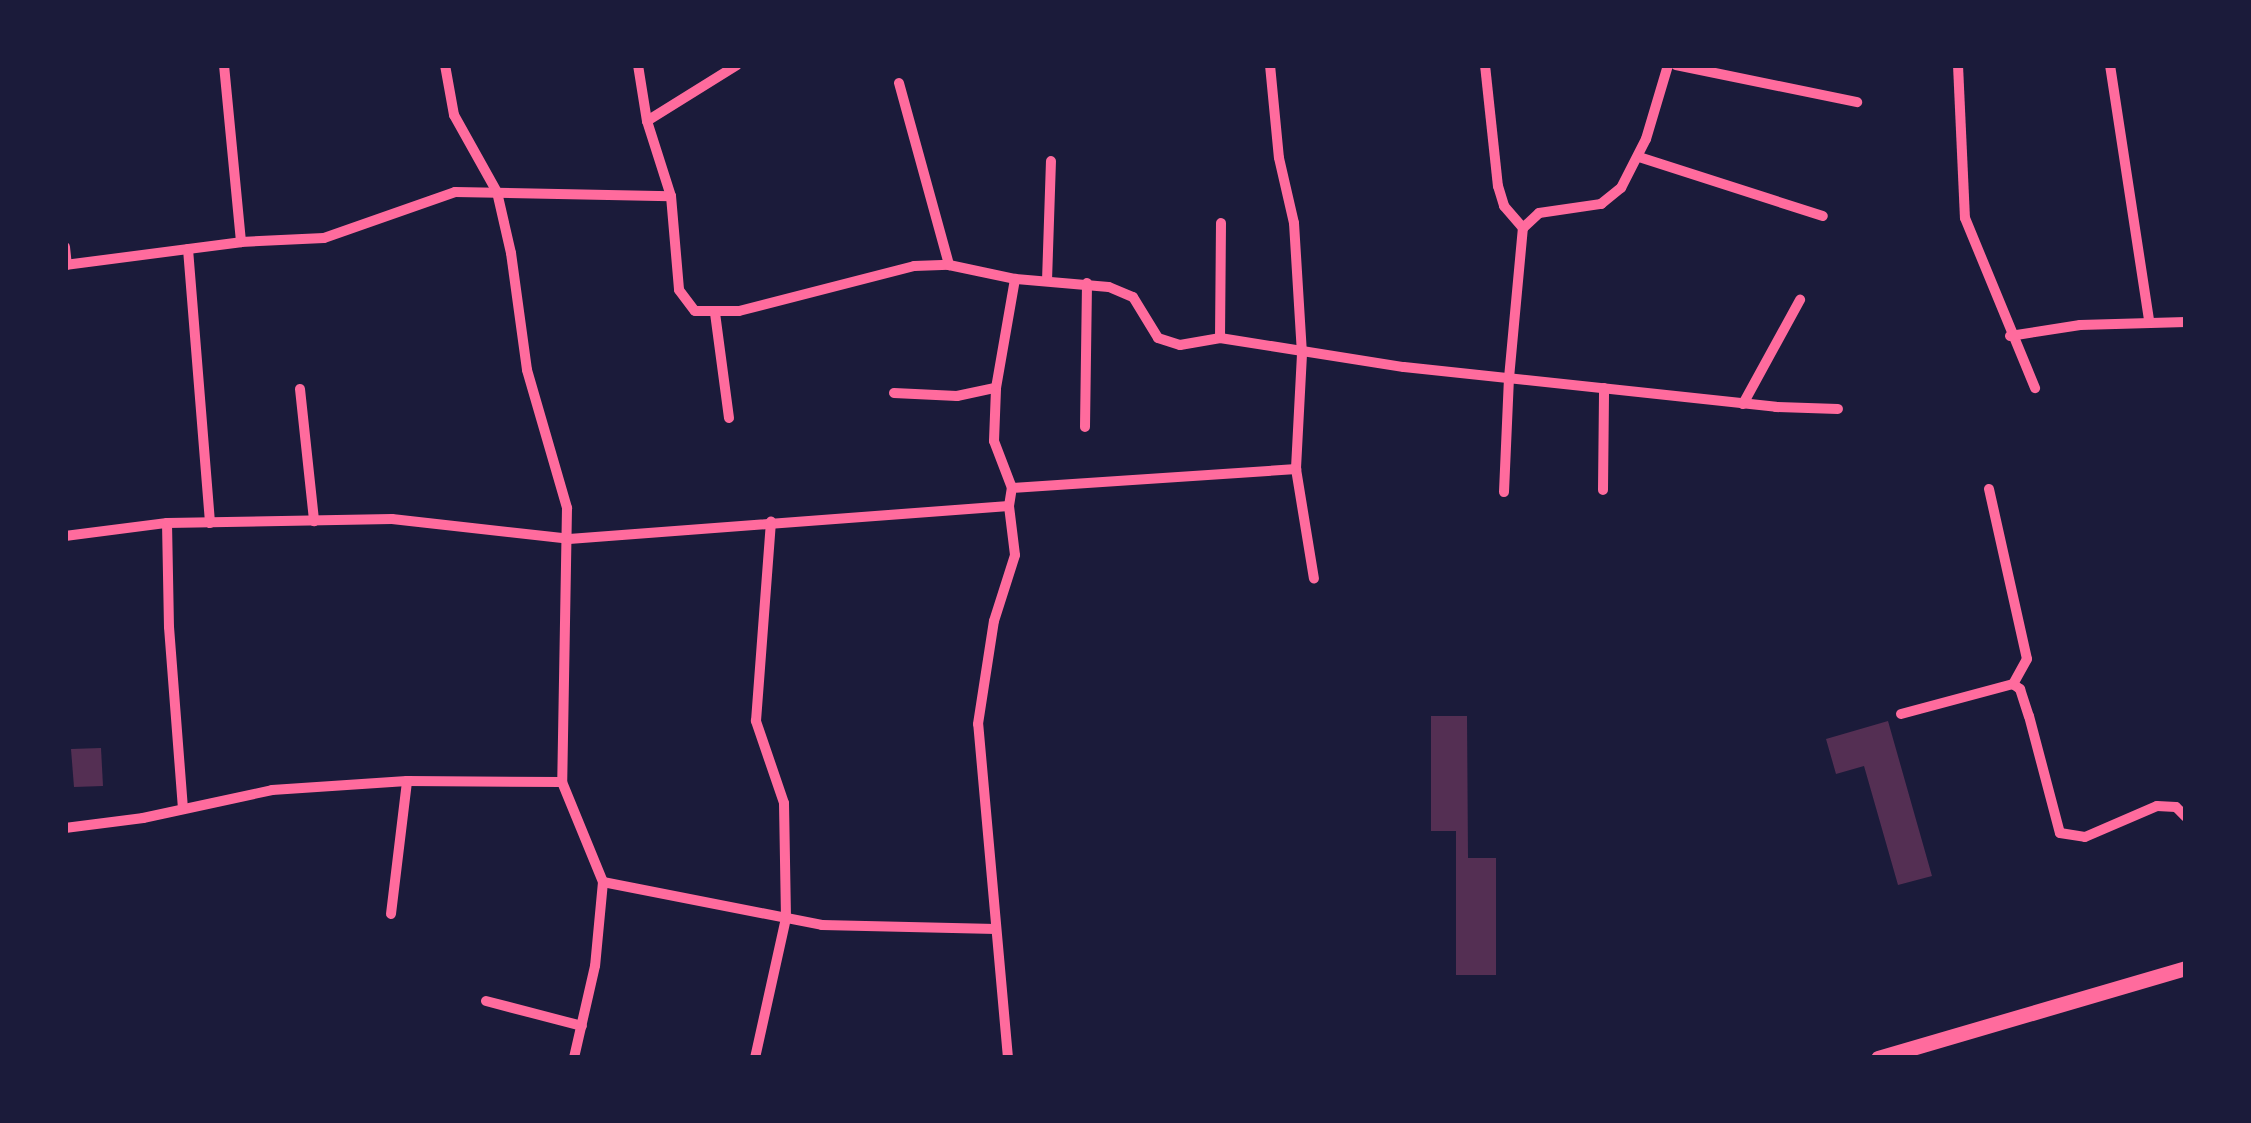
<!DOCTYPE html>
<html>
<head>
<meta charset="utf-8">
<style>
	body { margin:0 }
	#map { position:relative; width:2251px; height:1123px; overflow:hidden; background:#1b1b3a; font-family:"PT Sans",sans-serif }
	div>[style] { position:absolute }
	.building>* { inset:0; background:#542f53 }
	.minor>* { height:10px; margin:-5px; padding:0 5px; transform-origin:5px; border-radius:5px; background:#ff6b9d }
	.tertiary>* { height:15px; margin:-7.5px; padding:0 7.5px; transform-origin:7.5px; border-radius:7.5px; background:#ff6b9d }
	span { translate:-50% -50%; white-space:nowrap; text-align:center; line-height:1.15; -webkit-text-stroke:9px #1b1b3a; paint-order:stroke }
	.frame { position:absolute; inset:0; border:68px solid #1b1b3a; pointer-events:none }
</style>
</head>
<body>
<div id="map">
	<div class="building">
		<div style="clip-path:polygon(1431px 716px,1467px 716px,1468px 858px,1496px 858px,1496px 975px,1456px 975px,1456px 831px,1431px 831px)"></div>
		<div style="clip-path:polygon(1888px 721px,1932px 876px,1898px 885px,1864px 766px,1836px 774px,1826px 739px)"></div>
		<div style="clip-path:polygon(101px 748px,103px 786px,74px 787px,71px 749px)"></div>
	</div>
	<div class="minor">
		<div style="left:224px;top:65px;width:178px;rotate:84.5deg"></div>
		<div style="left:445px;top:65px;width:51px;rotate:79.8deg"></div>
		<div style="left:454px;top:115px;width:88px;rotate:60.8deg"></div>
		<div style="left:497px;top:192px;width:63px;rotate:77.1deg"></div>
		<div style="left:511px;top:253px;width:118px;rotate:82.2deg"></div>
		<div style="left:527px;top:370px;width:144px;rotate:73.8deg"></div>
		<div style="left:567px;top:508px;width:274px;rotate:91deg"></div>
		<div style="left:562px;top:782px;width:108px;rotate:67.7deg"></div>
		<div style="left:603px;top:882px;width:84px;rotate:95.4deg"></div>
		<div style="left:595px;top:966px;width:94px;rotate:102.9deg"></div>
		<div style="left:638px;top:65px;width:57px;rotate:80.9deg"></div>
		<div style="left:647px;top:121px;width:79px;rotate:72.3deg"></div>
		<div style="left:671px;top:196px;width:94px;rotate:85.1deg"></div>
		<div style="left:679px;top:290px;width:26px;rotate:53deg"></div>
		<div style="left:695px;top:311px;width:44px"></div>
		<div style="left:739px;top:311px;width:181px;rotate:-14.4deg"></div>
		<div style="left:914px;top:266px;width:35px;rotate:-2deg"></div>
		<div style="left:949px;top:265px;width:67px;rotate:12deg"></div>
		<div style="left:1015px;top:279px;width:94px;rotate:4.9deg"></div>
		<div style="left:1109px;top:287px;width:26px;rotate:23deg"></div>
		<div style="left:1133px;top:297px;width:48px;rotate:58.6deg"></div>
		<div style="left:1158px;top:338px;width:23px;rotate:18deg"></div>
		<div style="left:1180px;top:345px;width:41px;rotate:-9.9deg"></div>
		<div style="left:1220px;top:338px;width:186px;rotate:9deg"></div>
		<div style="left:1404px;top:367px;width:374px;rotate:6.1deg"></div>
		<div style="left:1776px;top:407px;width:62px;rotate:1.8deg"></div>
		<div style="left:1270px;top:65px;width:93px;rotate:84.5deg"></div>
		<div style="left:1279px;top:158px;width:67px;rotate:77deg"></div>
		<div style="left:1294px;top:223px;width:131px;rotate:86.5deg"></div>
		<div style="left:1302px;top:354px;width:115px;rotate:93deg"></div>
		<div style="left:1296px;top:469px;width:111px;rotate:80.7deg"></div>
		<div style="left:1485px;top:65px;width:122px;rotate:83.9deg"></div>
		<div style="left:1498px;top:186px;width:21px;rotate:73deg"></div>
		<div style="left:1504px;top:206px;width:29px;rotate:49deg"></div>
		<div style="left:1676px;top:65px;width:185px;rotate:11.6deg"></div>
		<div style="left:1958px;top:65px;width:153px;rotate:87.4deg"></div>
		<div style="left:1965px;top:218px;width:184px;rotate:67.6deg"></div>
		<div style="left:2110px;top:65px;width:257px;rotate:81.3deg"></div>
		<div style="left:899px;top:83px;width:189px;rotate:74.6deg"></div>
		<div style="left:647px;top:121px;width:106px;rotate:-31.9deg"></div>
		<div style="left:1639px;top:157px;width:193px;rotate:17.8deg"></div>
		<div style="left:65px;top:247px;width:18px;rotate:84deg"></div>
		<div style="left:188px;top:249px;width:275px;rotate:85.4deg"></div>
		<div style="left:65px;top:265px;width:177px;rotate:-7.4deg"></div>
		<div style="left:241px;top:242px;width:83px;rotate:-2.8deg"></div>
		<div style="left:324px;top:238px;width:139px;rotate:-19.3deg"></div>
		<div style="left:455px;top:192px;width:216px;rotate:1.1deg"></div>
		<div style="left:1047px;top:281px;width:120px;rotate:-88.1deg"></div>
		<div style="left:715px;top:313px;width:106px;rotate:82.4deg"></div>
		<div style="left:2010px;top:336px;width:71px;rotate:-8.9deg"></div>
		<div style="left:2080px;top:325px;width:106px;rotate:-1.6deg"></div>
		<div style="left:1220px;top:338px;width:115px;rotate:-89.5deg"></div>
		<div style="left:300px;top:389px;width:133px;rotate:83.9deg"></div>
		<div style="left:894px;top:393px;width:63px;rotate:2.7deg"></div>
		<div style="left:957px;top:396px;width:40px;rotate:-12deg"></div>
		<div style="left:1743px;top:404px;width:119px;rotate:-61.3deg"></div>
		<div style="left:1085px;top:427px;width:144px;rotate:-89.2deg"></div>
		<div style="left:1012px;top:488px;width:50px;rotate:-111deg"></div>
		<div style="left:994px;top:441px;width:53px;rotate:-87.8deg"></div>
		<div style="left:996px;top:388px;width:111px;rotate:-80.1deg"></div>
		<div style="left:1989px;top:489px;width:174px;rotate:77.4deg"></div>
		<div style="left:2027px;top:659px;width:29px;rotate:119deg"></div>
		<div style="left:1603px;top:490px;width:102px;rotate:-89.4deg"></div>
		<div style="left:1504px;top:492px;width:114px;rotate:-87.5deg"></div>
		<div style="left:1509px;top:378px;width:151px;rotate:-84.7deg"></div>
		<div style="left:1523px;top:228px;width:22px;rotate:-43deg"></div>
		<div style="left:1539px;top:213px;width:63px;rotate:-8.3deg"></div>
		<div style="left:1601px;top:204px;width:26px;rotate:-39deg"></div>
		<div style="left:1621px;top:188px;width:55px;rotate:-63deg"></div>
		<div style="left:1646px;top:139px;width:77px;rotate:-73.4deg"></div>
		<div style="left:167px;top:523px;width:104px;rotate:88.9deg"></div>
		<div style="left:169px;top:627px;width:182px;rotate:85.6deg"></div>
		<div style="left:65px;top:536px;width:103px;rotate:-7.3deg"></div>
		<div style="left:167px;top:523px;width:225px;rotate:-1deg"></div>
		<div style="left:392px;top:519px;width:178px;rotate:6.4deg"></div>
		<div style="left:569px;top:539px;width:441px;rotate:-4.3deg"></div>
		<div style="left:1009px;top:506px;width:18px;rotate:-81deg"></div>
		<div style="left:1012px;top:488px;width:285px;rotate:-3.8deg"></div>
		<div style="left:1901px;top:714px;width:116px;rotate:-15deg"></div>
		<div style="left:2013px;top:684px;width:9px;rotate:36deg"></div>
		<div style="left:2020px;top:689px;width:28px;rotate:72deg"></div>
		<div style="left:2029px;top:716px;width:121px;rotate:75.2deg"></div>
		<div style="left:2060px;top:833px;width:25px;rotate:9deg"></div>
		<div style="left:2085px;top:837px;width:78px;rotate:-23.3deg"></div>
		<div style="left:2157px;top:806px;width:19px;rotate:3deg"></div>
		<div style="left:2176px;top:807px;width:14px;rotate:45deg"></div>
		<div style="left:65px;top:828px;width:79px;rotate:-7.3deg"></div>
		<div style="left:143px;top:818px;width:132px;rotate:-12.2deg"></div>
		<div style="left:272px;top:790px;width:135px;rotate:-3.8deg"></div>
		<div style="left:407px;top:781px;width:155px;rotate:0.4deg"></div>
		<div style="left:603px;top:882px;width:223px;rotate:11.1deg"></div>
		<div style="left:822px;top:925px;width:174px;rotate:1.3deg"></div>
		<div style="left:391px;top:914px;width:134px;rotate:-83.1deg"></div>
		<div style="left:486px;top:1001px;width:99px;rotate:14.6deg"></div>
		<div style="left:755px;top:1058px;width:143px;rotate:-77.5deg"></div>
		<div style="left:786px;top:918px;width:115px;rotate:-91deg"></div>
		<div style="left:784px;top:803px;width:87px;rotate:-108.9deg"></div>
		<div style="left:756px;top:721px;width:200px;rotate:-85.7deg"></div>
		<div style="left:1008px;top:1058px;width:335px;rotate:-95.1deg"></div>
		<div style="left:978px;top:724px;width:104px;rotate:-81.2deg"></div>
		<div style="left:994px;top:621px;width:69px;rotate:-72.3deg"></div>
		<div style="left:1015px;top:555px;width:49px;rotate:-97deg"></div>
	</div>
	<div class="tertiary">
		<div style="left:1878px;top:1058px;width:321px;rotate:-16.3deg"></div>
	</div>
	<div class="frame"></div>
</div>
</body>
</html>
